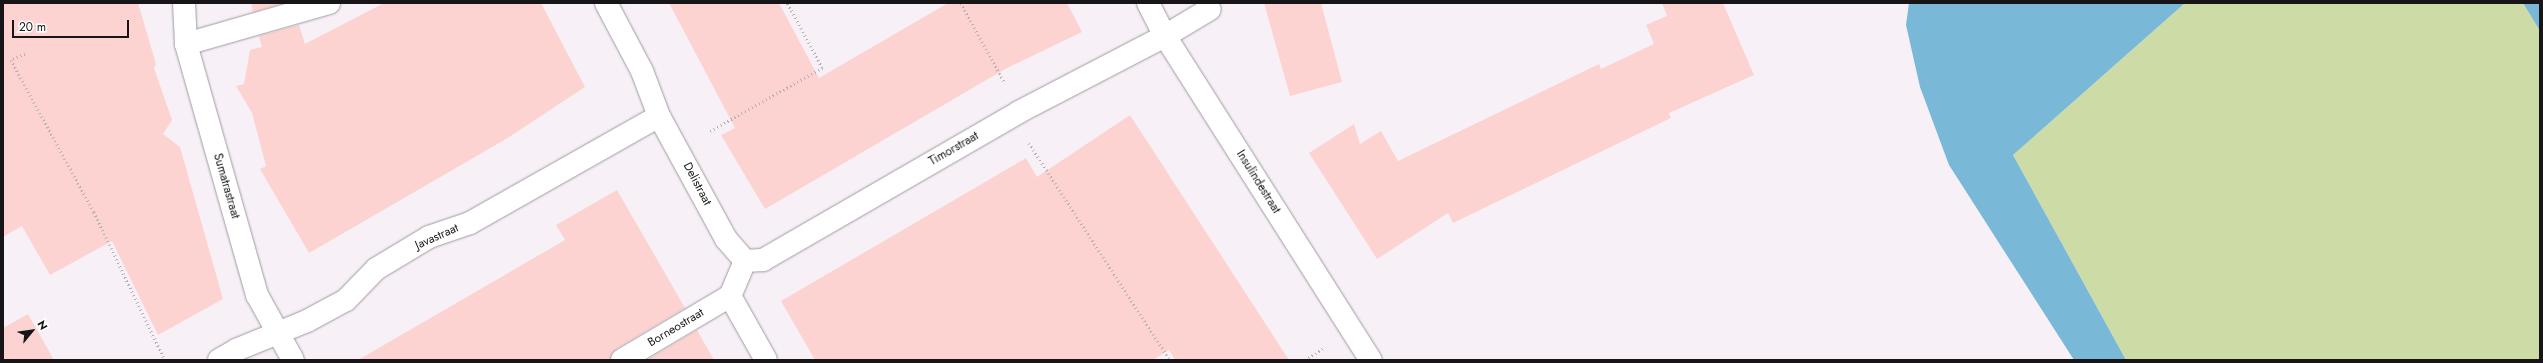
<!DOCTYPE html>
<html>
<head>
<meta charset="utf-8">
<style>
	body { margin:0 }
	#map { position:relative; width:2543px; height:363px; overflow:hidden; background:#f7f1f7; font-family:Jost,sans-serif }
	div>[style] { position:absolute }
	.green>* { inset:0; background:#cddca6 }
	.water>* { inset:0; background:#79b9d7 }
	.building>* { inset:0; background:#fcd3d0 }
	.path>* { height:2.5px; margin-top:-1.25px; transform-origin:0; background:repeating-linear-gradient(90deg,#b3afb3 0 1px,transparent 0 4px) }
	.roads { filter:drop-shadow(0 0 1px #a09aa0) drop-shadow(0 0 1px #a09aa0) }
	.lane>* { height:22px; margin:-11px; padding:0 11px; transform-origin:11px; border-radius:11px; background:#fff }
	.street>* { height:22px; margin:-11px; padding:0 11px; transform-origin:11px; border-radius:11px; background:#fff }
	span { translate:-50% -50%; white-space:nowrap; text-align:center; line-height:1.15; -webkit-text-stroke:3.5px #fff; paint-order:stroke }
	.street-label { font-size:12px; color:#171517 }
	.frame { position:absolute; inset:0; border:4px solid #171517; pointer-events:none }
	.north { position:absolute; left:12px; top:311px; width:40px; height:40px; -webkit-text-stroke:3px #fff; paint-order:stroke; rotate:61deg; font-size:11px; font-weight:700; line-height:16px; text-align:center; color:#171517 }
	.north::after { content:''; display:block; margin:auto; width:14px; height:18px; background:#171517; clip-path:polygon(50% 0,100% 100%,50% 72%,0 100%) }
	.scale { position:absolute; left:12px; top:20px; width:117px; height:18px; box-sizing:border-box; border:2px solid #171517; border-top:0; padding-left:5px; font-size:12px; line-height:14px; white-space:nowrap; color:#171517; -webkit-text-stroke:3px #fff; paint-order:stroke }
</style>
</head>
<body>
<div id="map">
	<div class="green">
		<div style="clip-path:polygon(2185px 3px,2523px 3px,2540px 31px,2540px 360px,2126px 360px,2013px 155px)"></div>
	</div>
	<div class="water">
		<div style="clip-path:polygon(1909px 3px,2185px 3px,2013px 155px,2126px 360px,2074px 360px,1949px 165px,1920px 87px,1906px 25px)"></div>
		<div style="clip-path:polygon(2523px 3px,2540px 3px,2540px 31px)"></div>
	</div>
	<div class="building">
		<div style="clip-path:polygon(3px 3px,138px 3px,156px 64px,154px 68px,172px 120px,163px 134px,180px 147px,223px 299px,158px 335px,112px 241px,50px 275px,22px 226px,3px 237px)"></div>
		<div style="clip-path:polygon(251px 3px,284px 3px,253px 12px)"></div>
		<div style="clip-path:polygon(384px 3px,541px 3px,585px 87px,506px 139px,309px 253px,260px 169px,266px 166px,252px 113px,236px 86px,244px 84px,250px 50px,262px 47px,259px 36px,299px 25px,305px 44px)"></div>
		<div style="clip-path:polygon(669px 3px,779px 3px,819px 78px,948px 3px,1067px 3px,1082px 32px,1007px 68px,765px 209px,721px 135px,735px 128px)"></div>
		<div style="clip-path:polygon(1264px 3px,1321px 3px,1342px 82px,1290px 96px)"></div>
		<div style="clip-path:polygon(1662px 3px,1723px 3px,1754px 75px,1669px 113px,1671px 118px,1453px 223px,1448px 213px,1377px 259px,1309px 153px,1354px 124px,1360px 144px,1381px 131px,1398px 161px,1599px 64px,1601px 69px,1654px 44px,1646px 25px,1667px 16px)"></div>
		<div style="clip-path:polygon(1130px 115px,1289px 360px,1175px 360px,1169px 350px,1153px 360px,815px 360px,781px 301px,1026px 158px,1037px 177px)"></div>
		<div style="clip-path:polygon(617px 190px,685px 308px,616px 349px,610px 360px,358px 360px,565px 240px,556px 225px)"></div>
		<div style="clip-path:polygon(28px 314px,54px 360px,3px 360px,3px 328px)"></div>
		<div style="clip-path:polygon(697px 330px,714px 360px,647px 360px)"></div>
	</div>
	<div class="path">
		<div style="left:961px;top:3px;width:91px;rotate:61.2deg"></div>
		<div style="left:25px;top:54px;width:15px;rotate:157deg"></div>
		<div style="left:11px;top:60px;width:173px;rotate:61.4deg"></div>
		<div style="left:94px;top:212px;width:164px;rotate:64.4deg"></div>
		<div style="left:710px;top:131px;width:129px;rotate:-29.4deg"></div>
		<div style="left:822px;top:68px;width:74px;rotate:-118.3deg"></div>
		<div style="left:1029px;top:143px;width:259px;rotate:57deg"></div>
		<div style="left:1305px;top:360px;width:24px;rotate:-33deg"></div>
	</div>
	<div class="roads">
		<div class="lane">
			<div style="left:1165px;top:36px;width:52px;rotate:-31deg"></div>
			<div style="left:186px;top:44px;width:149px;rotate:-16deg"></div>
		</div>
		<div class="street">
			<div style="left:184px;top:3px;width:41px;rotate:87.2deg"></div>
			<div style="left:186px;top:44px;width:261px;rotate:74.2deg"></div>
			<div style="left:257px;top:295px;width:74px;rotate:61deg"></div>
			<div style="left:606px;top:3px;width:77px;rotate:62.1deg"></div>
			<div style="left:642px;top:71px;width:48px;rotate:69.3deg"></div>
			<div style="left:659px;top:116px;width:140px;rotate:61.4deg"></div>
			<div style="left:726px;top:239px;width:29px;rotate:49deg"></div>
			<div style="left:745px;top:261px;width:38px;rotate:113deg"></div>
			<div style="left:730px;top:296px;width:73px;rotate:60.6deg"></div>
			<div style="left:1148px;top:3px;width:37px;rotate:63deg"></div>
			<div style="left:1165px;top:36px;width:384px;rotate:57.6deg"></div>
			<div style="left:745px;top:261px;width:18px;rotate:-3deg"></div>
			<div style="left:763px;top:260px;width:296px;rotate:-30deg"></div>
			<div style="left:1019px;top:112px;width:165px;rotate:-27.5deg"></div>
			<div style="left:219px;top:360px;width:20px;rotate:-30deg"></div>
			<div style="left:236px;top:350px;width:77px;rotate:-22.2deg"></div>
			<div style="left:307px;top:321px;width:44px;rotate:-28.3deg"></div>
			<div style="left:346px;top:300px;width:43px;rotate:-45.9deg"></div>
			<div style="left:376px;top:269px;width:62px;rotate:-31.1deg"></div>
			<div style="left:429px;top:237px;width:43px;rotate:-18.9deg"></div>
			<div style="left:470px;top:223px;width:217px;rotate:-29.5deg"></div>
			<div style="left:622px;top:360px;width:126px;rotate:-30.7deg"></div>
		</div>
	</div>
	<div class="street-label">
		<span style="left:954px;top:149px;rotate:-30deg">Timorstraat</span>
		<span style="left:1258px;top:182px;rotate:58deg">Insulindestraat</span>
		<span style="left:697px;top:184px;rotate:62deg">Delistraat</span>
		<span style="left:226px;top:186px;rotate:74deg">Sumatrastraat</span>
		<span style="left:437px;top:237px;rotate:-24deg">Javastraat</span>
		<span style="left:676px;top:328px;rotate:-31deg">Borneostraat</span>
	</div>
	<div class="frame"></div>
	<div class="north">N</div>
	<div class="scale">20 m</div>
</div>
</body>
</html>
